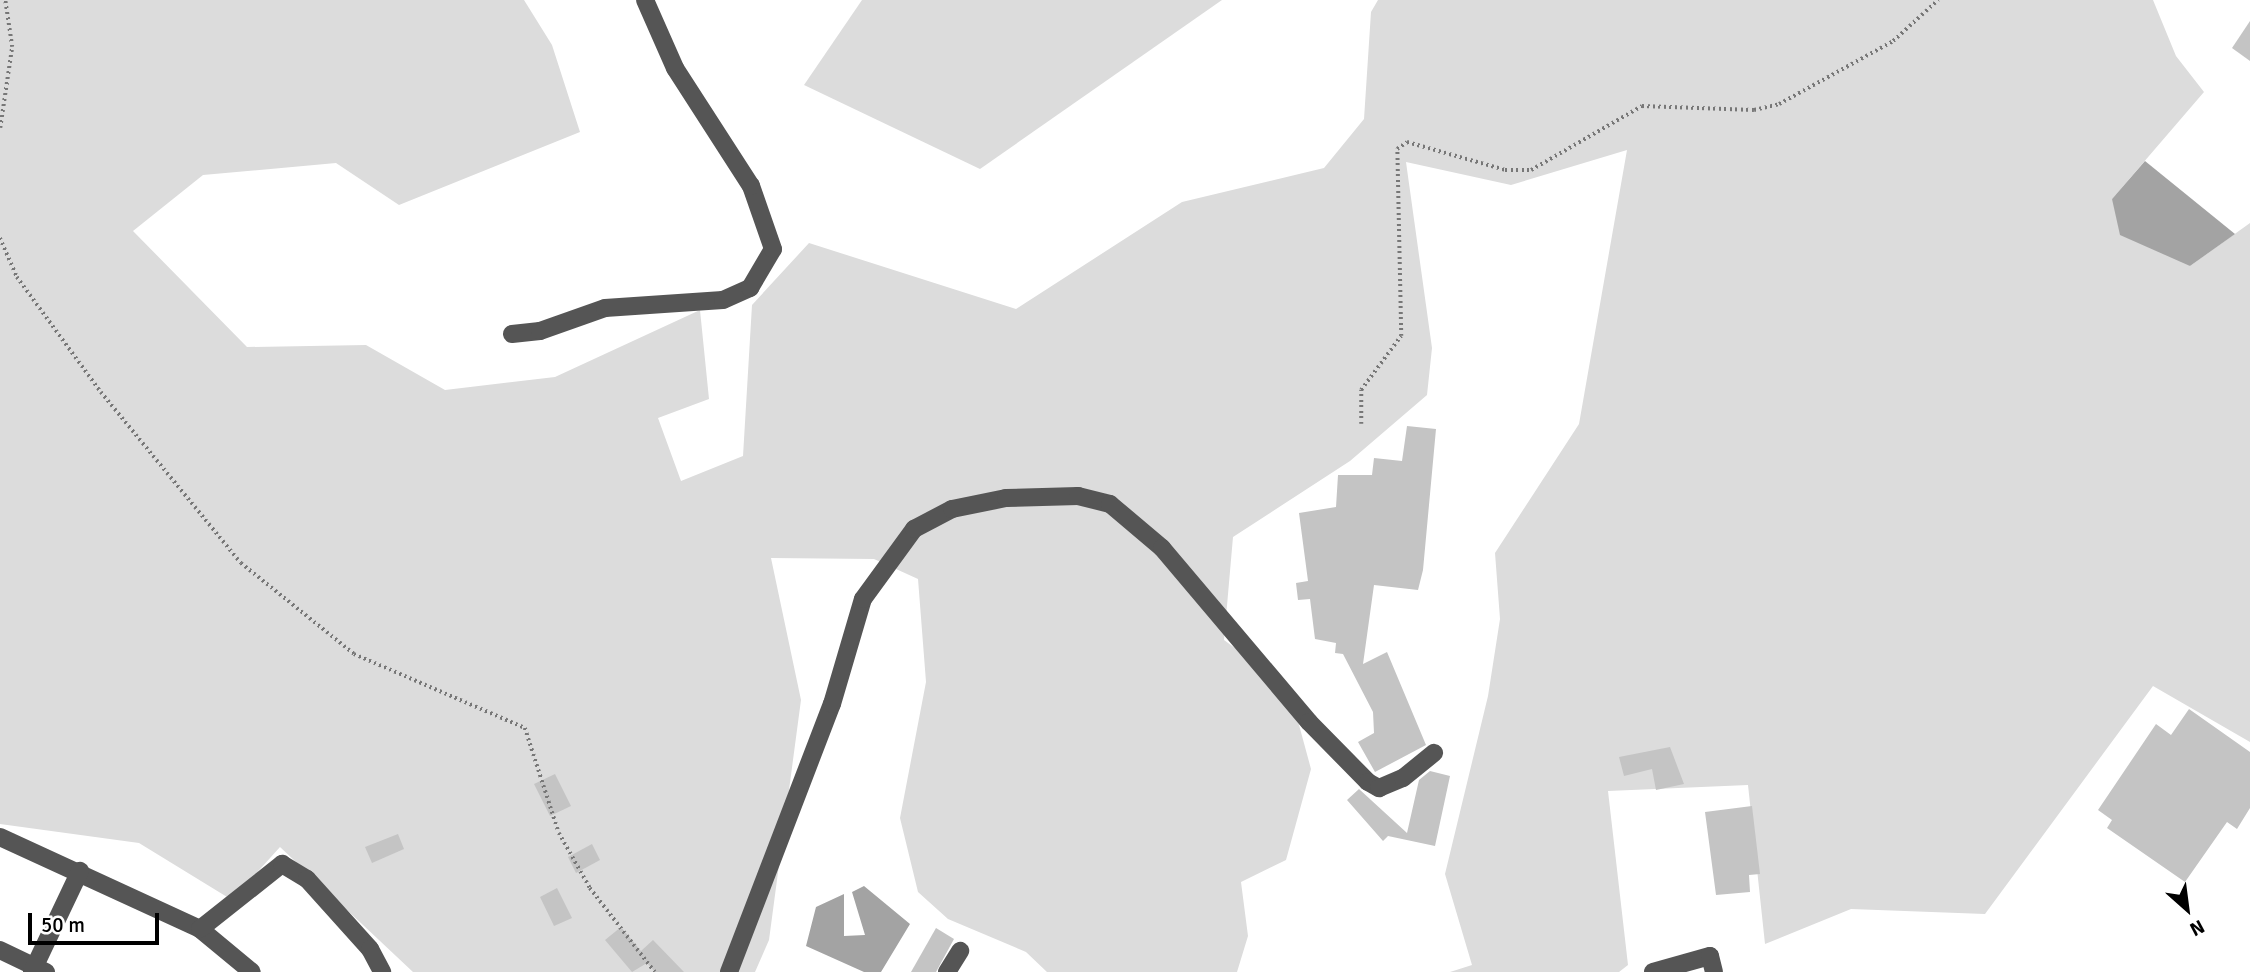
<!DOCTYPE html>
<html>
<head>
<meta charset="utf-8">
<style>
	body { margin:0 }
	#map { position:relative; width:2250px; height:972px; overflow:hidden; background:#fff; font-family:Signika,sans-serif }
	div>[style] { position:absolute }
	.green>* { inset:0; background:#dcdcdc }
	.water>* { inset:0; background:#a3a3a3 }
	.building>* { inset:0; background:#c4c4c4 }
	.path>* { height:3.5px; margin-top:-1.75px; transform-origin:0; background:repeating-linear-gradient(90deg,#777 0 2px,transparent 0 5.5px) }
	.minor>* { height:18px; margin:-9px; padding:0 9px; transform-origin:9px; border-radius:9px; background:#555 }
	span { translate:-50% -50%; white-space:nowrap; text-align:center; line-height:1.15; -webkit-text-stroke:6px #fff; paint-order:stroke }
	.north { position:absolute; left:2152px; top:874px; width:70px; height:70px; -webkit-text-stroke:5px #fff; paint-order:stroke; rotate:152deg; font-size:19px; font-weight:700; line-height:28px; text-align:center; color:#000 }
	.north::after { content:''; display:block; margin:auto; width:24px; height:32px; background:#000; clip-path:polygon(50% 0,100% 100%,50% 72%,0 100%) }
	.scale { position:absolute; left:28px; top:913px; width:131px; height:32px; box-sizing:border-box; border:4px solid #000; border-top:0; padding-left:9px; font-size:21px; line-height:24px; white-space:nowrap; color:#000; -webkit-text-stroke:5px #fff; paint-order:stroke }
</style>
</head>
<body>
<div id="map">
	<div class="green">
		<div style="clip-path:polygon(0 0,524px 0,552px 45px,580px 132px,399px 205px,336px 163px,203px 175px,133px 231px,247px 347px,366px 345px,445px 390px,555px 377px,700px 310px,709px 399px,658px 418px,681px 481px,743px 456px,752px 305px,809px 243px,1016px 309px,1182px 202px,1324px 168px,1364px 119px,1371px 12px,1378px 0,2153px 0,2176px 56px,2204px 92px,2112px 199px,2190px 266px,2250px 223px,2250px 742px,2153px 686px,1985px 914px,1851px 909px,1765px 944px,1748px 785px,1608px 791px,1628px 965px,1619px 972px,1450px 972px,1472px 965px,1445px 874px,1488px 696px,1500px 619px,1495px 553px,1579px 424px,1627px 150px,1511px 185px,1406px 162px,1432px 348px,1427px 395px,1350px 461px,1233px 537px,1224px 640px,1289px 688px,1311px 769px,1286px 860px,1241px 882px,1248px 936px,1237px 972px,1047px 972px,1026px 952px,948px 919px,918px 892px,900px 818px,926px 682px,918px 579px,874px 559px,771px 558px,801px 700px,769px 940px,755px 972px,413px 972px,280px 847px,232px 900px,139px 843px,0 824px)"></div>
		<div style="clip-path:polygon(862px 0,1222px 0,980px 169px,804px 85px)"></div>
	</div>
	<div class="water">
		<div style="clip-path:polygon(2145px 161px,2235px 234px,2190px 266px,2120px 235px,2112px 199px)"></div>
		<div style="clip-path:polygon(864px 886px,910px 924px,881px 972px,864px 972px,806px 946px,816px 907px,844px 894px,844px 936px,865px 935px,852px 892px)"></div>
	</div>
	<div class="building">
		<div style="clip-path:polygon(2250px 21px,2250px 61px,2232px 48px)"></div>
		<div style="clip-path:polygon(1407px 426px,1436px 429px,1423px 570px,1418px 590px,1374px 585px,1363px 664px,1387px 652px,1426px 745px,1375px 772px,1358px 742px,1374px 733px,1373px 712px,1343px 654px,1335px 653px,1336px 643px,1315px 639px,1310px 599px,1298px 600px,1296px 583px,1308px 581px,1299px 513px,1336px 507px,1338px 475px,1372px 475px,1374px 458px,1402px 461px)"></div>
		<div style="clip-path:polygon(2189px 709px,2250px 752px,2250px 808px,2237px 829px,2227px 822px,2185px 882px,2107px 828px,2112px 820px,2098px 810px,2156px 724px,2171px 735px)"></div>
		<div style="clip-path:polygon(1670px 747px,1684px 784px,1656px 790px,1652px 769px,1624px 776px,1619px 757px)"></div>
		<div style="clip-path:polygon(1430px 771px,1450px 776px,1435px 846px,1388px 836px,1383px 841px,1347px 800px,1359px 789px,1407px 833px,1419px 780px)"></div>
		<div style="clip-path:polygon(555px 774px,571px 806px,550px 816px,534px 784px)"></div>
		<div style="clip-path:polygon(1752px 806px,1760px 874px,1749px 875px,1750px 892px,1716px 895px,1705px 812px)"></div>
		<div style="clip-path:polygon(398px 834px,404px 849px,372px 863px,365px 847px)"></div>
		<div style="clip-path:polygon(592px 844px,600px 860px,576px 873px,568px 857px)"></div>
		<div style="clip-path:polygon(557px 888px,572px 918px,554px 926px,540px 897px)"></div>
		<div style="clip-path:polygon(621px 927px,641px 951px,653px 940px,684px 972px,655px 972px,647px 963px,632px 972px,605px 940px)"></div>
		<div style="clip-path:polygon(936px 928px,954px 939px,936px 972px,911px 972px)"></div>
	</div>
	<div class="path">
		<div style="left:0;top:128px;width:82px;rotate:-81.6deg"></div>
		<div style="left:12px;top:47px;width:48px;rotate:-98.5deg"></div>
		<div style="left:0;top:238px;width:43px;rotate:66.4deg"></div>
		<div style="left:17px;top:277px;width:142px;rotate:53.9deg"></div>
		<div style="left:101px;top:392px;width:221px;rotate:50.7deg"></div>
		<div style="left:241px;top:563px;width:145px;rotate:38.8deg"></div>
		<div style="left:354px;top:654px;width:186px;rotate:23.4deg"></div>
		<div style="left:525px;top:728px;width:110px;rotate:72.1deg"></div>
		<div style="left:559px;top:833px;width:63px;rotate:60.6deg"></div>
		<div style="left:590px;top:888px;width:106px;rotate:52.3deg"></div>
		<div style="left:1361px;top:424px;width:34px;rotate:-90deg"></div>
		<div style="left:1361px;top:390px;width:67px;rotate:-53.5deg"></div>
		<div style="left:1401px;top:336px;width:187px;rotate:-91.2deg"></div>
		<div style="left:1397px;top:149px;width:12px;rotate:-35deg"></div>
		<div style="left:1407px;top:142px;width:102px;rotate:15.9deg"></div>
		<div style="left:1505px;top:170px;width:26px"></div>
		<div style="left:1531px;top:170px;width:128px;rotate:-30deg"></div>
		<div style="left:1642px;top:106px;width:112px;rotate:2deg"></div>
		<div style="left:1754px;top:110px;width:26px;rotate:-13deg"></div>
		<div style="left:1779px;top:104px;width:130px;rotate:-28.9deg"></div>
		<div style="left:1893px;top:41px;width:61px;rotate:-42.3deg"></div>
	</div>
	<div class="minor">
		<div style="left:512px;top:334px;width:28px;rotate:-6deg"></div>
		<div style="left:540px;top:331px;width:69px;rotate:-19.5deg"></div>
		<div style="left:605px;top:308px;width:118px;rotate:-3.9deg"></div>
		<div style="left:723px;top:300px;width:30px;rotate:-24deg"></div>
		<div style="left:750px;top:288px;width:45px;rotate:-59.5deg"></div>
		<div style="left:773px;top:249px;width:67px;rotate:-109.2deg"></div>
		<div style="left:751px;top:186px;width:140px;rotate:-122.8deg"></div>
		<div style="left:675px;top:68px;width:74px;rotate:-113.8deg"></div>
		<div style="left:0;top:837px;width:220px;rotate:24.7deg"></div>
		<div style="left:200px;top:929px;width:67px;rotate:39.6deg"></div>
		<div style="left:200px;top:929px;width:105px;rotate:-38.4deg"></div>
		<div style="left:282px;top:864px;width:29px;rotate:31deg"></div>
		<div style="left:307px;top:879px;width:94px;rotate:48deg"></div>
		<div style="left:370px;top:949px;width:26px;rotate:62deg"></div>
		<div style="left:0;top:950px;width:51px;rotate:25.6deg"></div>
		<div style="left:32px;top:972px;width:112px;rotate:-64.6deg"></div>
		<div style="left:729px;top:972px;width:287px;rotate:-69deg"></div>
		<div style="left:832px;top:704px;width:109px;rotate:-73.6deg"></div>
		<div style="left:863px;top:599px;width:87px;rotate:-53.9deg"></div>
		<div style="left:914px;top:529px;width:43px;rotate:-27.8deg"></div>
		<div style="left:952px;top:509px;width:55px;rotate:-11.5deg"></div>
		<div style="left:1006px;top:498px;width:72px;rotate:-1.6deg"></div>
		<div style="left:1078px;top:496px;width:33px;rotate:14deg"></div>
		<div style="left:1110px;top:504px;width:68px;rotate:40.2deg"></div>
		<div style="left:1162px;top:548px;width:228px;rotate:49.8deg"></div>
		<div style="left:1309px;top:722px;width:84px;rotate:45.5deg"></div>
		<div style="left:1368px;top:782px;width:13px;rotate:29deg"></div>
		<div style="left:1379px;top:788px;width:26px;rotate:-23deg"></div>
		<div style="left:1403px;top:778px;width:40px;rotate:-39deg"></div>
		<div style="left:947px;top:972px;width:25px;rotate:-58deg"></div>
		<div style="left:1653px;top:972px;width:59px;rotate:-15.7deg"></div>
		<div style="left:1710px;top:956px;width:16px;rotate:76deg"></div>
	</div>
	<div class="north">N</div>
	<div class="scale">50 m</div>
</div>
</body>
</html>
